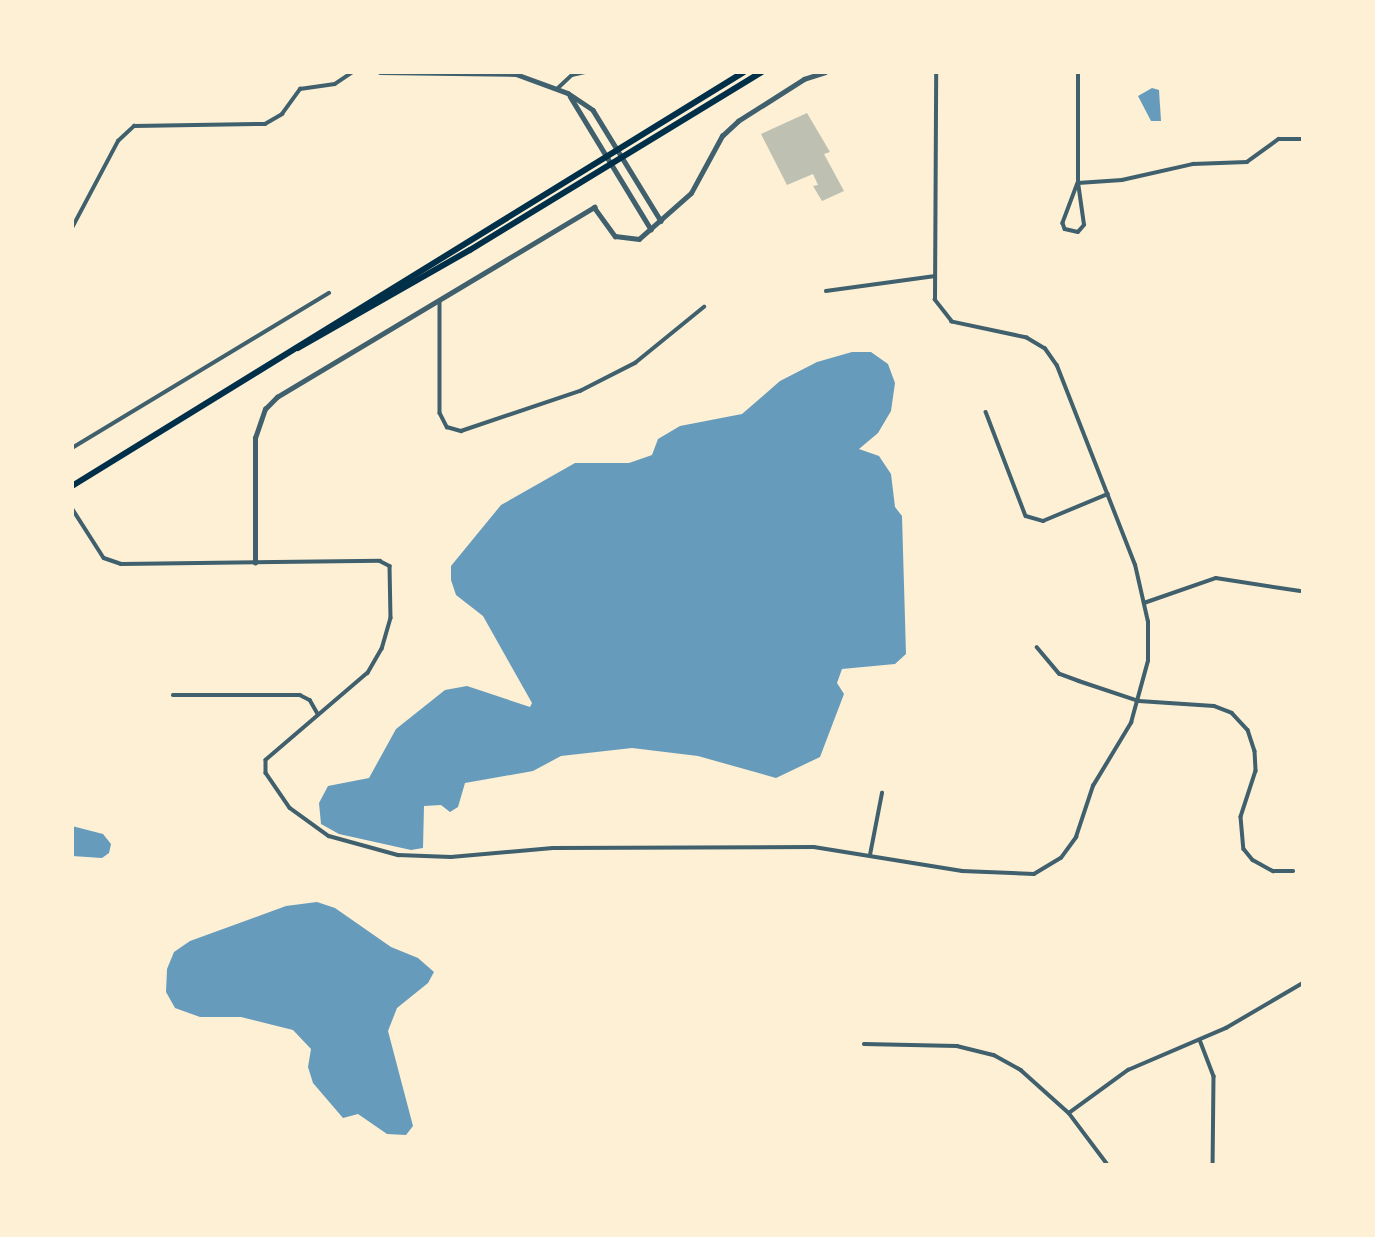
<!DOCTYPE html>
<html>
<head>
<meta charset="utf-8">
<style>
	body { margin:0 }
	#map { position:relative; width:1375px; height:1237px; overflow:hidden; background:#fdf0d5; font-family:"PT Sans Narrow",sans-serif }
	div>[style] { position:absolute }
	.water>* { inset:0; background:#669bbc }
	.building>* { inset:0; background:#bec0b2 }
	.minor>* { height:3.5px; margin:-1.75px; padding:0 1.75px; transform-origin:1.75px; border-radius:1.75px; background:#3f606c }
	.tertiary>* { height:4.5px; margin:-2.25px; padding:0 2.25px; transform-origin:2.25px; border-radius:2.25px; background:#3f606c }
	.primary>* { height:6px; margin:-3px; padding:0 3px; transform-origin:3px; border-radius:3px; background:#003049 }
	span { translate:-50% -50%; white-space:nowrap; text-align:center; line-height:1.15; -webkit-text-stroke:7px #fdf0d5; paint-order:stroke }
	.frame { position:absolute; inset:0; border:74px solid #fdf0d5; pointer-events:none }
</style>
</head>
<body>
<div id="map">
	<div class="water">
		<div style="clip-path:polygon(1152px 88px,1159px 90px,1161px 121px,1151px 121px,1138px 96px)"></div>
		<div style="clip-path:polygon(852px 352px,871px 352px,888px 364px,895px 383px,891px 411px,878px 433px,859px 449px,879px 456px,891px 474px,895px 507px,902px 516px,906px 654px,895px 664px,842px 669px,837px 683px,844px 694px,820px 757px,776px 778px,698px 756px,632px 748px,561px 756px,533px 771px,465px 783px,458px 807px,450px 812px,441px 805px,424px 806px,423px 848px,411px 850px,339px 834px,321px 824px,319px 803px,328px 786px,369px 778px,396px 729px,445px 690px,467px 686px,530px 707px,532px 703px,483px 616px,456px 595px,451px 580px,451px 566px,501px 505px,575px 463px,629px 463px,652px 455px,658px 439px,680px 426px,742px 414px,780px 381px,817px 362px)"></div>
		<div style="clip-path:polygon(72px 826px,103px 834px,111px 844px,109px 853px,102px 858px,72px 856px)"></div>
		<div style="clip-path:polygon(317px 902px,335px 908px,391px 947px,418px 958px,434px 972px,428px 983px,397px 1008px,388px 1031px,413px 1126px,406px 1135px,387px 1134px,358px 1114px,343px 1118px,313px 1083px,308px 1067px,311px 1049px,293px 1030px,241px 1017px,200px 1017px,175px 1008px,166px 992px,167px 969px,174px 952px,190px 941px,286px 906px)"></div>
	</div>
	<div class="building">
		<div style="clip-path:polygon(807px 113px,830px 152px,824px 154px,844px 191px,822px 201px,813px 186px,818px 185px,813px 174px,787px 185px,761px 134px)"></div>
	</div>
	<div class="minor">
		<div style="left:558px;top:88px;width:19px;rotate:-43deg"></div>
		<div style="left:572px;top:75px;width:13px;rotate:-13deg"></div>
		<div style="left:1078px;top:183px;width:44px;rotate:-3.9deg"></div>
		<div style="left:1122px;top:180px;width:73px;rotate:-12.7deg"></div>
		<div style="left:1193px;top:164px;width:54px;rotate:-2.1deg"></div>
		<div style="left:1247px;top:162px;width:39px;rotate:-36deg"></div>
		<div style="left:1279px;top:139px;width:24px"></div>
		<div style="left:1078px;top:183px;width:43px;rotate:110.6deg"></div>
		<div style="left:1063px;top:223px;width:6px;rotate:72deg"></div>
		<div style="left:1065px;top:229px;width:13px;rotate:13deg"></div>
		<div style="left:1078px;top:232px;width:9px;rotate:-49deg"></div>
		<div style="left:1084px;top:225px;width:42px;rotate:-98.1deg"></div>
		<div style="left:1078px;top:183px;width:111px;rotate:-90deg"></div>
		<div style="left:72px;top:228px;width:98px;rotate:-62.1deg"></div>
		<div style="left:118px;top:141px;width:22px;rotate:-43deg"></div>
		<div style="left:134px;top:126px;width:131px;rotate:-0.9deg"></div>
		<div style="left:265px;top:124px;width:20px;rotate:-30deg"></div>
		<div style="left:282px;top:114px;width:31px;rotate:-54deg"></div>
		<div style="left:300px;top:89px;width:35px;rotate:-8deg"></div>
		<div style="left:335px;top:84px;width:22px;rotate:-34deg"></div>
		<div style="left:826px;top:291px;width:110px;rotate:-7.8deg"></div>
		<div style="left:440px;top:301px;width:112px;rotate:90deg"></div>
		<div style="left:440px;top:413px;width:16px;rotate:63deg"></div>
		<div style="left:447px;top:427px;width:15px;rotate:16deg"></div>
		<div style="left:461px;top:431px;width:126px;rotate:-18.6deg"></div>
		<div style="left:580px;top:391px;width:62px;rotate:-27deg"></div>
		<div style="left:635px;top:363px;width:89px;rotate:-39.1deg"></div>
		<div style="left:986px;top:412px;width:111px;rotate:69deg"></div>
		<div style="left:1026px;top:516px;width:18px;rotate:16deg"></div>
		<div style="left:1043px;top:521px;width:70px;rotate:-22.6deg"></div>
		<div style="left:72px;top:448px;width:300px;rotate:-31.1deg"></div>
		<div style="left:72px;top:508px;width:59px;rotate:57.4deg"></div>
		<div style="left:104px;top:558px;width:18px;rotate:19deg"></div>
		<div style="left:121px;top:564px;width:259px;rotate:-0.7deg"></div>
		<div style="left:380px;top:561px;width:11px;rotate:27deg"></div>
		<div style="left:390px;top:566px;width:52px;rotate:88.9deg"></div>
		<div style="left:391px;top:618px;width:32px;rotate:106deg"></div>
		<div style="left:382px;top:649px;width:28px;rotate:120deg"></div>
		<div style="left:368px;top:673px;width:134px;rotate:139.5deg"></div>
		<div style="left:266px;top:760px;width:13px;rotate:90deg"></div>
		<div style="left:266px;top:773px;width:42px;rotate:55.6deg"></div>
		<div style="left:290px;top:808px;width:48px;rotate:35.7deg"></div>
		<div style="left:329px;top:836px;width:72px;rotate:15.4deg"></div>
		<div style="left:398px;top:855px;width:53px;rotate:2.2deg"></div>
		<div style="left:451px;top:857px;width:102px;rotate:-5deg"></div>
		<div style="left:553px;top:848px;width:261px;rotate:-0.2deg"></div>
		<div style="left:814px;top:847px;width:150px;rotate:9.2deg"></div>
		<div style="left:962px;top:871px;width:72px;rotate:2.4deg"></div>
		<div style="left:1034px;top:874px;width:31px;rotate:-31deg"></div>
		<div style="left:1061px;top:858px;width:26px;rotate:-54deg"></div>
		<div style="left:1076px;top:837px;width:54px;rotate:-71.6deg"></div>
		<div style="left:1093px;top:786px;width:74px;rotate:-58.9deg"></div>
		<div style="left:1131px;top:723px;width:64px;rotate:-74.7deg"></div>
		<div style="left:1148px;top:661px;width:39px;rotate:-90deg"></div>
		<div style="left:1148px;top:622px;width:58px;rotate:-102.8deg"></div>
		<div style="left:1135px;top:565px;width:214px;rotate:-111.4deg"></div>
		<div style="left:1057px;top:366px;width:21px;rotate:-125deg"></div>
		<div style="left:1045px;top:349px;width:21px;rotate:-149deg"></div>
		<div style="left:1027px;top:338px;width:77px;rotate:-168deg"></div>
		<div style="left:952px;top:322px;width:28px;rotate:-128deg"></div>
		<div style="left:935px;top:300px;width:228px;rotate:-89.7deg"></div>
		<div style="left:1144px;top:603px;width:76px;rotate:-19.1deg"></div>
		<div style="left:1216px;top:578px;width:85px;rotate:8.8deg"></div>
		<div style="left:1037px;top:647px;width:35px;rotate:50deg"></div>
		<div style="left:1060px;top:674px;width:20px;rotate:20deg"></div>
		<div style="left:1079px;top:681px;width:63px;rotate:18.4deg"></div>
		<div style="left:1139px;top:701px;width:75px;rotate:3.8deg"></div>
		<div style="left:1214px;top:706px;width:19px;rotate:21deg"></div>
		<div style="left:1232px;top:713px;width:23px;rotate:47deg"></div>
		<div style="left:1248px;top:730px;width:22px;rotate:72deg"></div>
		<div style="left:1255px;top:751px;width:20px;rotate:87deg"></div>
		<div style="left:1256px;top:771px;width:48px;rotate:108.1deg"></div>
		<div style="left:1241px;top:817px;width:32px;rotate:85deg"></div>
		<div style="left:1244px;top:849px;width:14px;rotate:51deg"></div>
		<div style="left:1253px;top:860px;width:23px;rotate:29deg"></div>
		<div style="left:1273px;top:871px;width:20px"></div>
		<div style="left:173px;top:695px;width:127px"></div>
		<div style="left:300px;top:695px;width:11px;rotate:27deg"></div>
		<div style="left:310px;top:700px;width:16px;rotate:60deg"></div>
		<div style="left:870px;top:855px;width:63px;rotate:-79deg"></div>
		<div style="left:1200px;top:1040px;width:39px;rotate:69deg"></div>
		<div style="left:1214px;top:1076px;width:89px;rotate:90.6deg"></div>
		<div style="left:864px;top:1044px;width:93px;rotate:1.2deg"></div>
		<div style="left:957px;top:1046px;width:38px;rotate:14deg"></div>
		<div style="left:994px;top:1055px;width:31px;rotate:29deg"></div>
		<div style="left:1021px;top:1070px;width:64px;rotate:41.9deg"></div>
		<div style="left:1069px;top:1113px;width:65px;rotate:53.1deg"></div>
		<div style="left:1069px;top:1113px;width:73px;rotate:-36.1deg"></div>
		<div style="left:1128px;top:1070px;width:107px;rotate:-23.2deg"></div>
		<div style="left:1226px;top:1028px;width:89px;rotate:-30.3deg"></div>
	</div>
	<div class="tertiary">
		<div style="left:380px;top:72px;width:136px;rotate:0.8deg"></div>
		<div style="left:516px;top:74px;width:55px;rotate:20.1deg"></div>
		<div style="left:568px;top:93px;width:30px;rotate:34deg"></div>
		<div style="left:593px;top:110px;width:130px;rotate:58.5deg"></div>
		<div style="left:570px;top:96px;width:156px;rotate:58.7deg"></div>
		<div style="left:255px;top:563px;width:125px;rotate:-90deg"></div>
		<div style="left:255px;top:438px;width:31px;rotate:-71deg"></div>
		<div style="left:265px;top:409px;width:17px;rotate:-45deg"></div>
		<div style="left:277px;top:397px;width:370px;rotate:-30.9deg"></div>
		<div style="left:594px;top:207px;width:36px;rotate:54deg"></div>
		<div style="left:615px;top:236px;width:24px;rotate:7deg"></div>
		<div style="left:639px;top:239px;width:69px;rotate:-41.5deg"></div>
		<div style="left:691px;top:193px;width:65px;rotate:-61.5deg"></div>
		<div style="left:722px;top:136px;width:22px;rotate:-43deg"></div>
		<div style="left:738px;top:121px;width:78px;rotate:-32.5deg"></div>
		<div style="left:804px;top:79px;width:22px;rotate:-18deg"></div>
	</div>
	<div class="primary">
		<div style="left:298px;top:348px;width:198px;rotate:-29.7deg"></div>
		<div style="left:470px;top:250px;width:342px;rotate:-31.4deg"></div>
		<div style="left:72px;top:486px;width:789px;rotate:-31.64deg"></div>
	</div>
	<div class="frame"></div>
</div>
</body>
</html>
